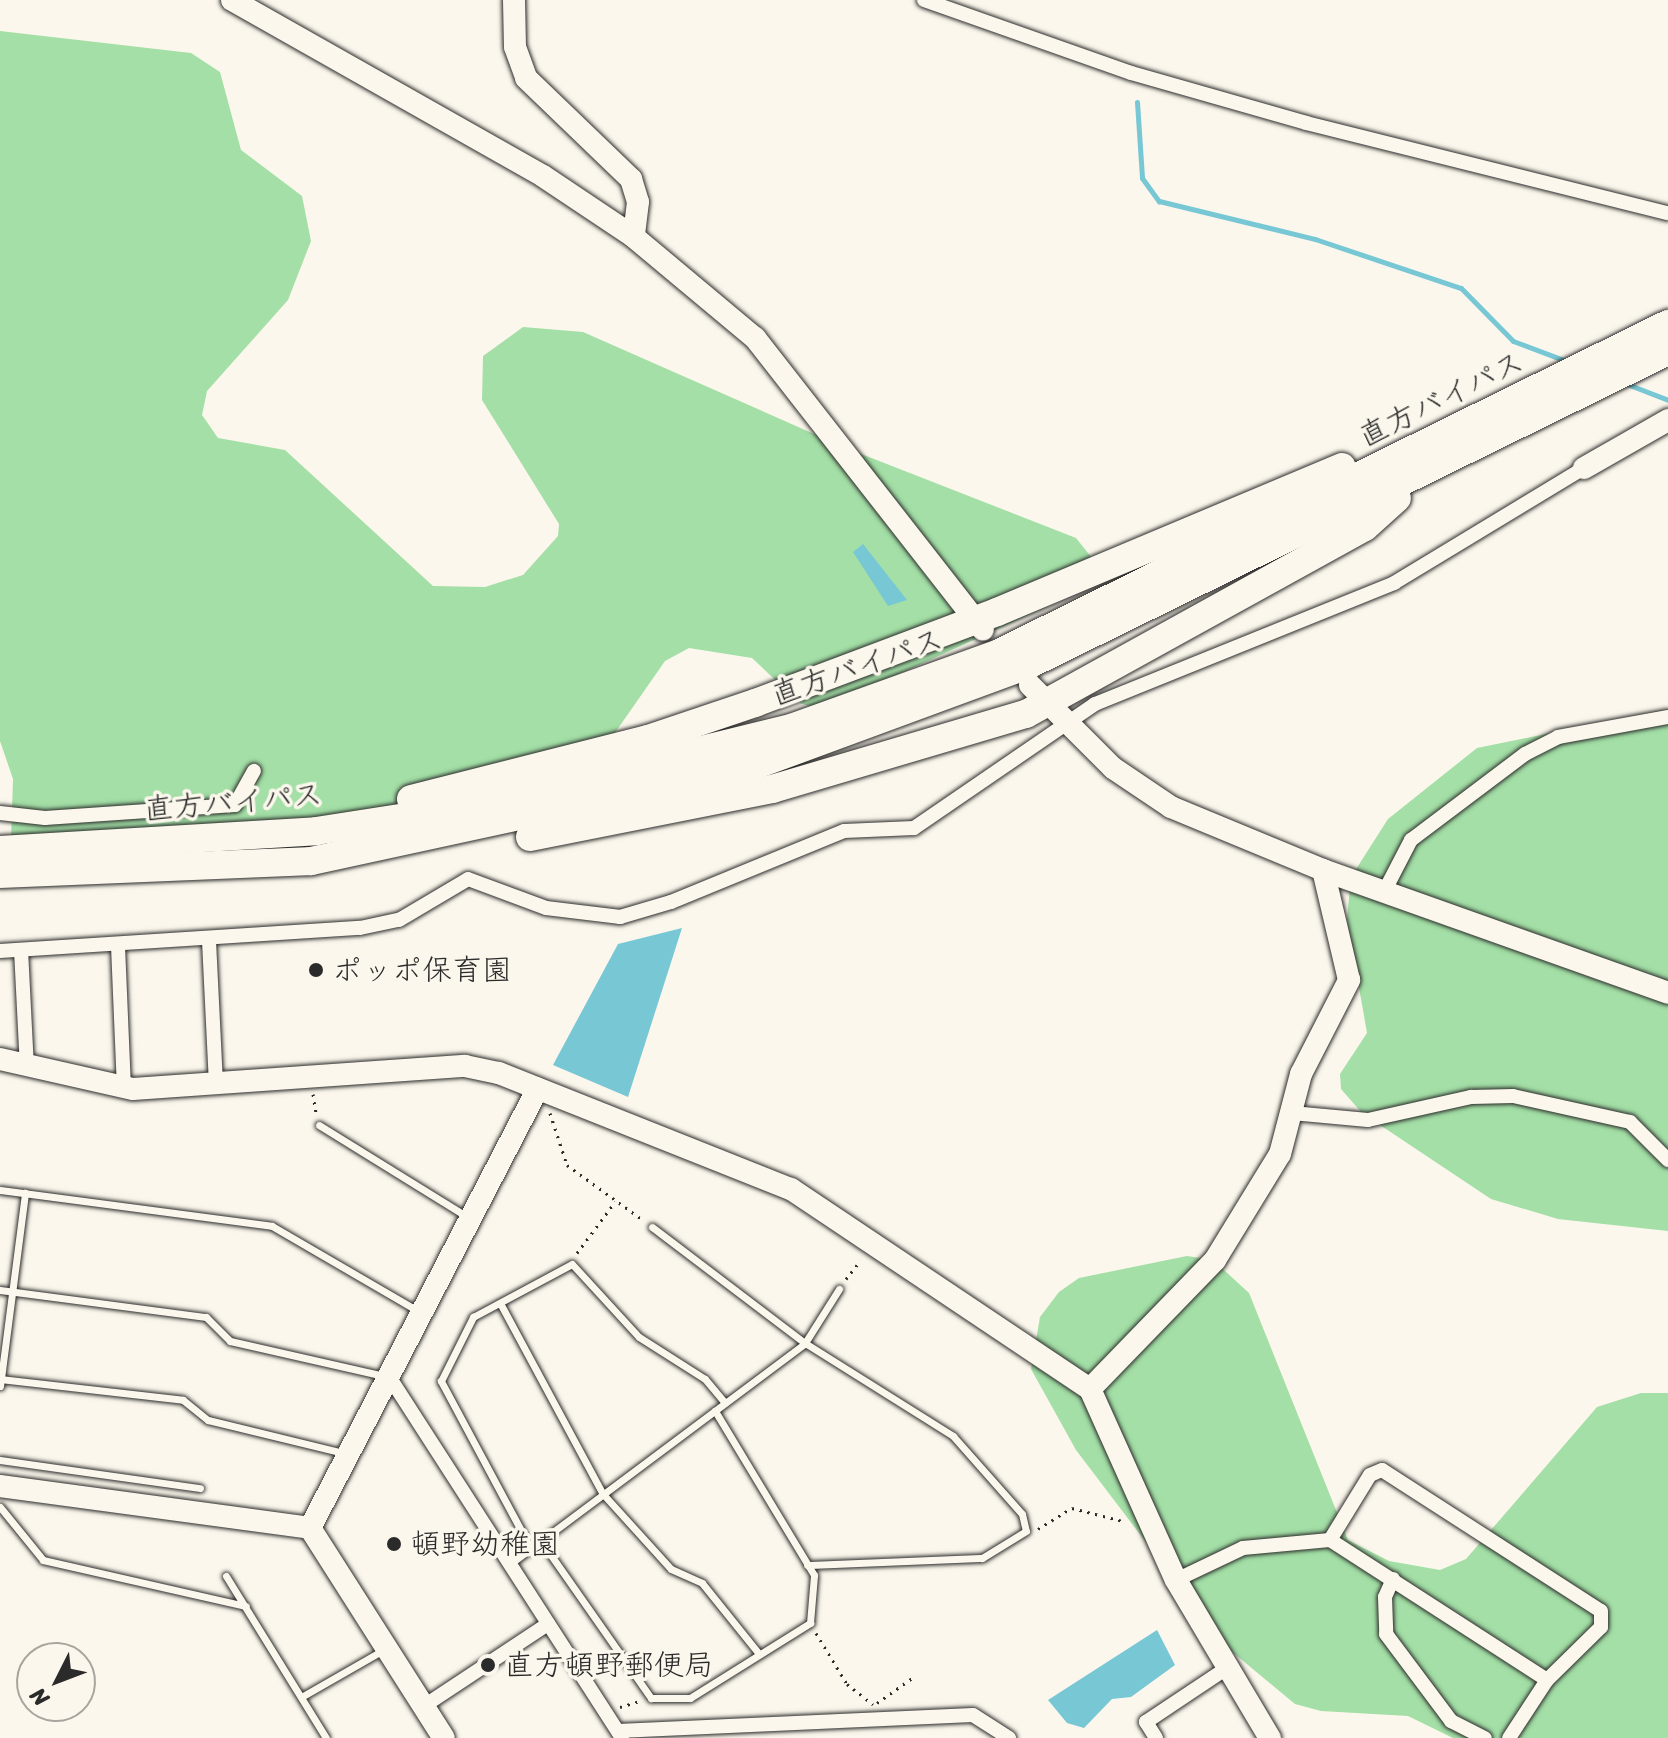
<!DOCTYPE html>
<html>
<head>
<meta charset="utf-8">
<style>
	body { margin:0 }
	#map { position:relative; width:1668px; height:1738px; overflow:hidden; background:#fbf7ec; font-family:Sriracha,"Klee One",sans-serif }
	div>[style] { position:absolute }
	.green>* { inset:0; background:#a3dfa6 }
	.water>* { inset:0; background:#78c7d5 }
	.stream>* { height:5px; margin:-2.5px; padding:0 2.5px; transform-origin:2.5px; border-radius:2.5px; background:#78c7d5 }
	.path>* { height:3px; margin-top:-1.5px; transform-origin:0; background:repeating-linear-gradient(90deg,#2b2b2b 0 2px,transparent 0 8px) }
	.roads { filter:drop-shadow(0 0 2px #2b2b2b) drop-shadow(0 0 2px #2b2b2b) }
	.lane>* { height:7px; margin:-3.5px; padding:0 3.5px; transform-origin:3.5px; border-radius:3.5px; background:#fbf7ec }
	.street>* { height:14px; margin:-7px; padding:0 7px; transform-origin:7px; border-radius:7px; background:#fbf7ec }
	.secondary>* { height:22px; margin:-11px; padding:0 11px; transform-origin:11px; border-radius:11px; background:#fbf7ec }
	.highway>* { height:28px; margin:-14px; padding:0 14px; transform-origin:14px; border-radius:14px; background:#fbf7ec }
	.dots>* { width:22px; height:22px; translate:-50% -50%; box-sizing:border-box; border:4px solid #fbf7ec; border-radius:50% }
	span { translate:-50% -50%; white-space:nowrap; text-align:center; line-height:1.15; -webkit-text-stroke:7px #fbf7ec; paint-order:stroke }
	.street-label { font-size:30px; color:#2b2b2b }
	.poi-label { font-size:30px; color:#2b2b2b }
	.left { translate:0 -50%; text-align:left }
	.north { position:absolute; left:16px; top:1642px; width:80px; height:80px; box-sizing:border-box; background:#fbf7ec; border:2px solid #a8a59f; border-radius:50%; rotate:228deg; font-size:22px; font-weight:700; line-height:32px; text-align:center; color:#2b2b2b }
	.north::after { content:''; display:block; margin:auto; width:28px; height:36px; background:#2b2b2b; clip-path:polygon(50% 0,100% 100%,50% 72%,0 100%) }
</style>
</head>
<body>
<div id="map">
	<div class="green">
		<div style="clip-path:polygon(0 31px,191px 53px,220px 72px,241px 150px,302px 196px,311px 241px,288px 300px,207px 391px,202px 415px,218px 438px,285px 450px,433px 586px,485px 587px,523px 575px,558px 536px,559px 524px,482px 400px,483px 356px,523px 327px,583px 332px,846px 448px,1076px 538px,1096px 563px,1072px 595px,820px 710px,800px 703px,752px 658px,689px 648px,665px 661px,596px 760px,479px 821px,137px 877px,11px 840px,13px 779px,0 741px)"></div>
		<div style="clip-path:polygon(1668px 709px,1668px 1231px,1558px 1219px,1491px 1199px,1362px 1113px,1341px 1089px,1340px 1074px,1367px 1033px,1347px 919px,1351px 877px,1388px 819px,1477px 748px)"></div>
		<div style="clip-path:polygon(1187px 1256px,1213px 1260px,1249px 1293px,1348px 1540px,1389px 1561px,1440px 1570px,1466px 1559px,1597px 1407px,1641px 1393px,1668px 1393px,1668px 1738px,1453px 1738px,1408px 1716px,1321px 1711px,1295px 1704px,1224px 1645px,1076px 1450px,1031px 1369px,1040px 1317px,1059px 1292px,1079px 1278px)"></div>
	</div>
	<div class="water">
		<div style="clip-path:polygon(863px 544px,907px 600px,888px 606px,853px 552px)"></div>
		<div style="clip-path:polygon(682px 928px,628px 1097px,553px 1065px,618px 944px)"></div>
		<div style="clip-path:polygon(1157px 1630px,1175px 1665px,1131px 1697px,1112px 1699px,1084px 1728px,1067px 1723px,1048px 1700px)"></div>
	</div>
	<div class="stream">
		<div style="left:1137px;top:102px;width:76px;rotate:86.2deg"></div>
		<div style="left:1142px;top:178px;width:29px;rotate:54deg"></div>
		<div style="left:1159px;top:201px;width:161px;rotate:13.7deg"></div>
		<div style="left:1315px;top:239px;width:154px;rotate:18.6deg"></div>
		<div style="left:1461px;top:288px;width:74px;rotate:45.5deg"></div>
		<div style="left:1513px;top:341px;width:60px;rotate:20.6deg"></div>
		<div style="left:1627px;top:384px;width:44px;rotate:21.3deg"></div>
	</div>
	<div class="path">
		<div style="left:313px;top:1094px;width:20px;rotate:81deg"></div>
		<div style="left:550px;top:1113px;width:55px;rotate:71.9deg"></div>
		<div style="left:567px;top:1165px;width:94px;rotate:35.9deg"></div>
		<div style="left:577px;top:1253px;width:64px;rotate:-53.3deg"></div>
		<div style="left:846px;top:1279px;width:24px;rotate:-52deg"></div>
		<div style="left:1038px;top:1529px;width:40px;rotate:-32deg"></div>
		<div style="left:1072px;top:1508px;width:53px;rotate:14.3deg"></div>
		<div style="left:816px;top:1633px;width:60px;rotate:58.7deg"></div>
		<div style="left:847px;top:1684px;width:33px;rotate:38deg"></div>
		<div style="left:877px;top:1703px;width:47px;rotate:-35.4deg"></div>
		<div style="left:620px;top:1707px;width:21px;rotate:-17deg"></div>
	</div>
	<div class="roads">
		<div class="lane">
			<div style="left:319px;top:1125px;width:176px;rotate:31.8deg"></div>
			<div style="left:0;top:1190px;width:274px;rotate:7.5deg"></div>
			<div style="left:272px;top:1226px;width:171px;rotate:30.2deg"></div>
			<div style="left:652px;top:1227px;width:192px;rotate:37.2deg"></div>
			<div style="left:805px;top:1343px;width:175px;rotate:32.1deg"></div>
			<div style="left:953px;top:1436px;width:104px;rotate:48.5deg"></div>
			<div style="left:1022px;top:1514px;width:17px;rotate:77deg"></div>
			<div style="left:1026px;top:1531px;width:52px;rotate:148.5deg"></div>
			<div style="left:982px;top:1558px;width:175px;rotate:177.7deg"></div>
			<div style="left:0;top:1290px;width:208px;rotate:7.5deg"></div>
			<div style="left:206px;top:1317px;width:34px;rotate:45deg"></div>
			<div style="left:230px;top:1341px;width:158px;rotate:12.8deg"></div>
			<div style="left:500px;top:1303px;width:217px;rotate:61.7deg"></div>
			<div style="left:603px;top:1494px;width:101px;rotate:47.8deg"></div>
			<div style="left:671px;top:1569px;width:34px;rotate:24deg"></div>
			<div style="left:702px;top:1583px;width:91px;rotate:51.2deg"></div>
			<div style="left:0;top:1379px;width:184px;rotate:6.5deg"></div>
			<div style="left:183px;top:1400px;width:32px;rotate:39deg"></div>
			<div style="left:208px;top:1420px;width:139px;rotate:13.7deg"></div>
			<div style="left:0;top:1386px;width:195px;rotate:-82.6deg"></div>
			<div style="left:0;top:1460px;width:202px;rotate:8deg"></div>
			<div style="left:0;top:1507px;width:68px;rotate:50.9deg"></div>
			<div style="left:43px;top:1560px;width:208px;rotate:12.8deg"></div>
			<div style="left:541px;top:1541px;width:192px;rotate:55deg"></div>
			<div style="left:651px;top:1698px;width:39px"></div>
			<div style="left:690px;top:1698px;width:142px;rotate:-32deg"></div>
			<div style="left:810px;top:1623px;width:48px;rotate:-85.2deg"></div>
			<div style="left:814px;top:1575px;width:192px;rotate:-121.1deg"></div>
			<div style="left:531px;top:1549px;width:191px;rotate:-118.2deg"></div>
			<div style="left:441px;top:1381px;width:72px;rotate:-63.4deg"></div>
			<div style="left:473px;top:1317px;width:112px;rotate:-28.2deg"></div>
			<div style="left:572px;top:1264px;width:99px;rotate:47.5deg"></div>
			<div style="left:639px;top:1337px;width:78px;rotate:32.5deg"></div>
			<div style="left:705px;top:1379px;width:31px;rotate:50deg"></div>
			<div style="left:510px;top:1564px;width:369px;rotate:-36.8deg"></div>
			<div style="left:805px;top:1343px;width:64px;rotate:-57.8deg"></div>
			<div style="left:226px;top:1576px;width:190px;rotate:58.3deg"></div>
			<div style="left:303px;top:1696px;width:95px;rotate:-29.8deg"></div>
		</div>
		<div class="street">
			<div style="left:924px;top:0;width:219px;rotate:19.4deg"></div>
			<div style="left:1131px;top:73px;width:182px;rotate:15.9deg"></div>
			<div style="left:1306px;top:123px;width:373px;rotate:14deg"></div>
			<div style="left:0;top:813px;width:45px;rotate:6.3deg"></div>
			<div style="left:45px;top:818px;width:190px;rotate:-3.9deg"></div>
			<div style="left:235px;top:805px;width:39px;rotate:-61deg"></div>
			<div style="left:1384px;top:892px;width:59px;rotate:-62.6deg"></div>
			<div style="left:1411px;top:840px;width:143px;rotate:-37deg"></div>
			<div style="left:1525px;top:754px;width:37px;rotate:-27deg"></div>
			<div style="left:1558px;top:737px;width:112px;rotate:-10.3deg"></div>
			<div style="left:209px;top:941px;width:143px;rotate:87.2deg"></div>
			<div style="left:118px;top:946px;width:142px;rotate:87.6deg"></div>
			<div style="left:21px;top:950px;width:117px;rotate:87.1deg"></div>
			<div style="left:0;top:951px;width:361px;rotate:-3.7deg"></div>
			<div style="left:360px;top:928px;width:40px;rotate:-12deg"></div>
			<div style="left:399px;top:920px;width:80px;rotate:-30.7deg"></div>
			<div style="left:468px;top:879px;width:83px;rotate:20.4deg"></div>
			<div style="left:546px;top:908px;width:75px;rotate:6.9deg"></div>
			<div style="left:620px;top:917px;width:53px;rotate:-16.4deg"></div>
			<div style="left:671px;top:902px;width:187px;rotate:-22.3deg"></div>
			<div style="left:844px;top:831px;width:70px;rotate:-2.5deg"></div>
			<div style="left:914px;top:828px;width:219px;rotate:-34.4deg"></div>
			<div style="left:1095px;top:704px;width:323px;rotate:-22deg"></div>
			<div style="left:1394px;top:583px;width:222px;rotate:-31.2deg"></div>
			<div style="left:1292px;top:1113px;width:76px;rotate:5.3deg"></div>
			<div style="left:1368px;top:1120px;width:106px;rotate:-12.6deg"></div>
			<div style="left:1471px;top:1097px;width:42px;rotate:-1.4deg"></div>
			<div style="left:1513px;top:1096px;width:120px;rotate:12.5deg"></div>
			<div style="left:1630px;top:1122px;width:54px;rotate:45deg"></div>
			<div style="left:390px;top:1378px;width:428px;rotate:57.2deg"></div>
			<div style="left:1330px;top:1540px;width:76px;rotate:-58.4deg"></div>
			<div style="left:1370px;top:1475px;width:13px;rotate:-23deg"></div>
			<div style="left:1382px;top:1470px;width:260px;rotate:32.8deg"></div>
			<div style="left:1601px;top:1611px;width:16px;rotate:90deg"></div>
			<div style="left:1601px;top:1627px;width:76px;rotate:135.5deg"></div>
			<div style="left:1547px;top:1680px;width:69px;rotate:123.2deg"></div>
			<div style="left:1393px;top:1579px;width:20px;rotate:114deg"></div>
			<div style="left:1385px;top:1597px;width:37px;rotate:88deg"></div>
			<div style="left:1386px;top:1634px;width:109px;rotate:53.2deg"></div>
			<div style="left:1451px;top:1721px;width:38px;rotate:27deg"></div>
			<div style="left:1176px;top:1580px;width:74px;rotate:-25.5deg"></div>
			<div style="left:1243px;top:1548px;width:87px;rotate:-5.3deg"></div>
			<div style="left:1330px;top:1540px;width:258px;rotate:32.8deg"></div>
			<div style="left:424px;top:1706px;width:149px;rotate:-33.5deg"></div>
			<div style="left:618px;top:1731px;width:355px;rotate:-2.6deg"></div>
			<div style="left:973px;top:1715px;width:43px;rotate:32.6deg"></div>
			<div style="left:1156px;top:1738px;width:19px;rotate:-122deg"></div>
			<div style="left:1146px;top:1722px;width:97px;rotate:-33.7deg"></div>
		</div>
		<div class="secondary">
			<div style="left:232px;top:0;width:357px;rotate:29.5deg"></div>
			<div style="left:543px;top:176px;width:110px;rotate:33.8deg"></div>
			<div style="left:514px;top:0;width:47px;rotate:88.8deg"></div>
			<div style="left:515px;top:47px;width:33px;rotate:70deg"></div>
			<div style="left:526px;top:78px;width:146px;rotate:43.9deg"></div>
			<div style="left:631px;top:179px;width:24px;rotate:73deg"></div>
			<div style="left:638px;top:202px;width:35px;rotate:97deg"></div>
			<div style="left:634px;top:237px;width:158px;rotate:39.9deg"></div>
			<div style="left:755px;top:338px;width:370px;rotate:52deg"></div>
			<div style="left:1584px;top:468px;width:97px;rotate:-29.7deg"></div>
			<div style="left:1030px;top:685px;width:117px;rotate:45deg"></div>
			<div style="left:1113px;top:768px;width:70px;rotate:33.9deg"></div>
			<div style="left:1171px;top:807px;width:165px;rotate:22.5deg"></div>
			<div style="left:1323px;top:870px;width:366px;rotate:19.6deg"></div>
			<div style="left:0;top:1059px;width:136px;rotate:12.7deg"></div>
			<div style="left:133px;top:1089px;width:333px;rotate:-4deg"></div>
			<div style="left:465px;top:1066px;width:35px;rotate:12deg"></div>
			<div style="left:499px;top:1073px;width:314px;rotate:21.7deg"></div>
			<div style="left:791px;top:1189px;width:360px;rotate:33.8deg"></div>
			<div style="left:1090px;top:1389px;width:209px;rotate:65.8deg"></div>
			<div style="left:1176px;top:1580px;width:184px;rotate:59.3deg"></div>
			<div style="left:1090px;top:1389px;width:180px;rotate:-45.9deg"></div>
			<div style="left:1215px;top:1260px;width:124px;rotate:-58.5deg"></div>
			<div style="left:1280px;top:1154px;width:83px;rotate:-75.3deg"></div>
			<div style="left:1301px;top:1074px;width:106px;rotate:-62.9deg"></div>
			<div style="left:1349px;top:980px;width:113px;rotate:-103.3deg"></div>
			<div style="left:0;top:1486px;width:313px;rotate:7.7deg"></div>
			<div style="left:310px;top:1528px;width:249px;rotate:57.5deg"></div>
			<div style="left:310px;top:1528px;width:495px;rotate:-62.6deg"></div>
		</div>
		<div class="highway">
			<div style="left:411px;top:799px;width:244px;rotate:-14.2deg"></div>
			<div style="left:648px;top:739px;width:113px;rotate:-18.6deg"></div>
			<div style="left:755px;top:703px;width:259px;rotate:-20.6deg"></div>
			<div style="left:997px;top:612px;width:374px;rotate:-22.8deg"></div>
			<div style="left:530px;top:837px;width:247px;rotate:-11.2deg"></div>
			<div style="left:772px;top:789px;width:265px;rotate:-16.5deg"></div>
			<div style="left:1026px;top:714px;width:387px;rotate:-28.9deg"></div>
			<div style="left:1365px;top:527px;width:43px;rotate:-42.2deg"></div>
			<div style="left:0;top:850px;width:317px;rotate:-3.4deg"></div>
			<div style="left:316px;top:831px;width:151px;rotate:-8.8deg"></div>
			<div style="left:465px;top:808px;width:339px;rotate:-13.8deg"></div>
			<div style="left:794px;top:727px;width:218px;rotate:-19.8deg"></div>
			<div style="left:999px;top:653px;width:746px;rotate:-26.19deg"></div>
			<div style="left:0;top:874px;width:311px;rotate:-2.4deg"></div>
			<div style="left:311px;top:861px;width:455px;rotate:-12.2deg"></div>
			<div style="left:756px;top:765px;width:292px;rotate:-20.2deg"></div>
			<div style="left:1030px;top:664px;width:711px;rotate:-26.13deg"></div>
		</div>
	</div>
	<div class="dots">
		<div style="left:316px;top:970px;background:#2b2b2b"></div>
		<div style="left:394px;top:1544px;background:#2b2b2b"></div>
		<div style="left:488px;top:1665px;background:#2b2b2b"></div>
	</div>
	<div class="street-label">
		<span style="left:1441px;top:399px;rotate:-26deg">直方バイパス</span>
		<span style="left:857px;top:667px;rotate:-19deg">直方バイパス</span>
		<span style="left:233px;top:802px;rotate:-5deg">直方バイパス</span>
	</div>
	<div class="poi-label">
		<span class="left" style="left:332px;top:970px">ポッポ保育園</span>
		<span class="left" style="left:410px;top:1544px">頓野幼稚園</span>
		<span class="left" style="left:504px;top:1665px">直方頓野郵便局</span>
	</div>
	<div class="north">N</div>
</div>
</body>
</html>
